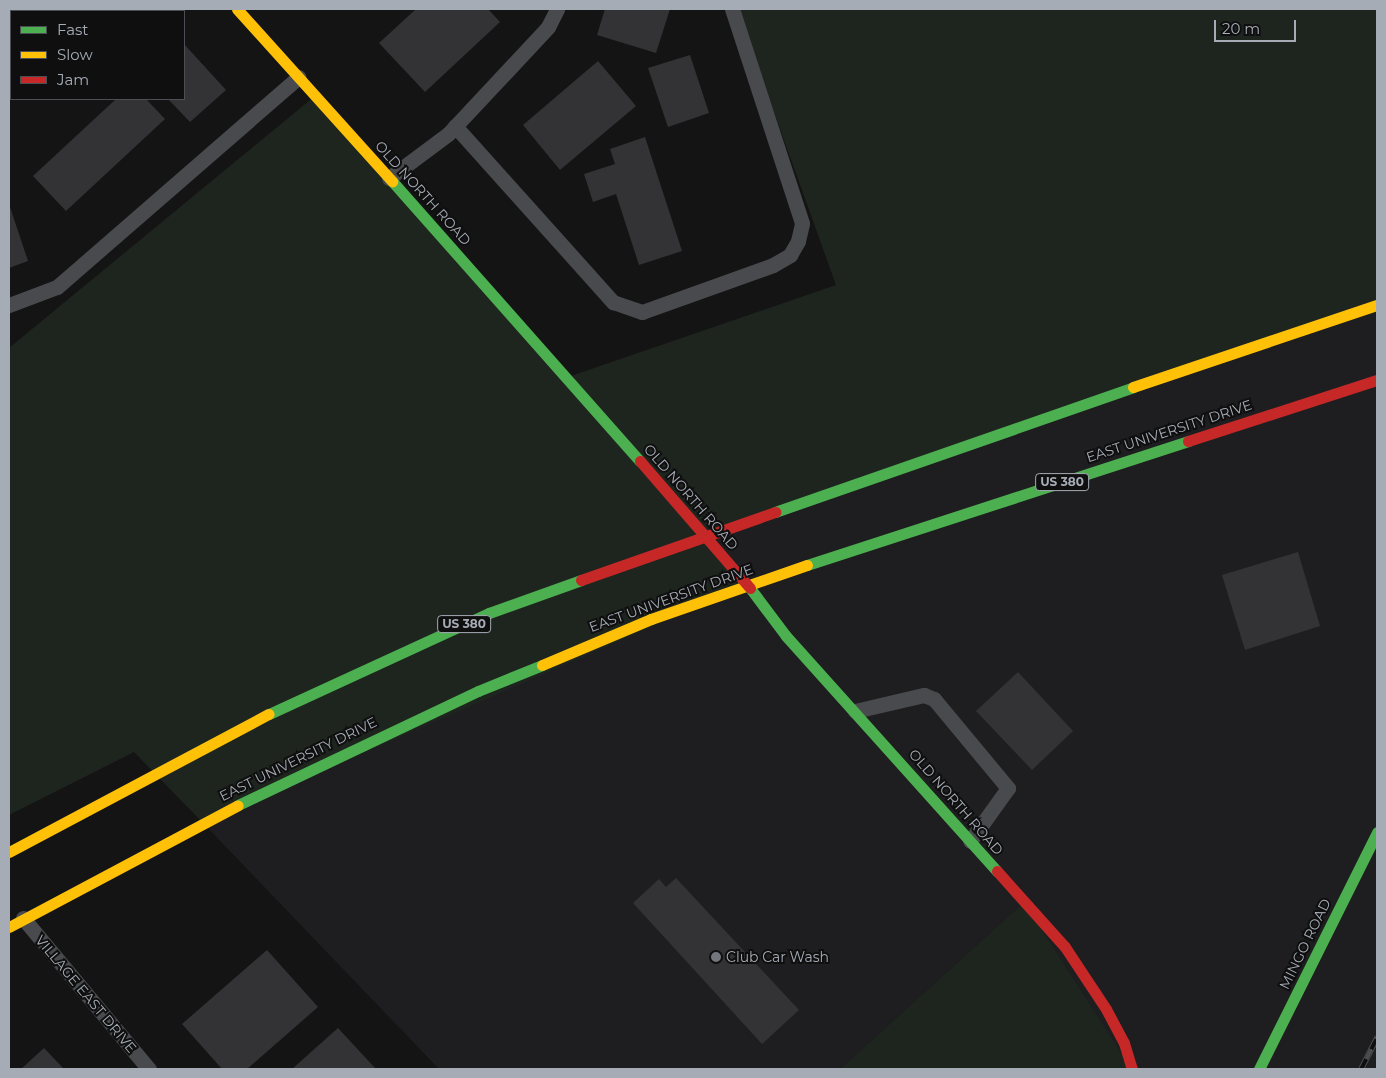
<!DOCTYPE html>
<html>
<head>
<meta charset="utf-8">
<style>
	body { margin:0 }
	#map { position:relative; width:1386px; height:1078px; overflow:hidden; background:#141415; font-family:Montserrat,sans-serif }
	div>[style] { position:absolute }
	.built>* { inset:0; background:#1e1e20 }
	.green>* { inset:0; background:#1e251f }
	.building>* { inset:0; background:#333335 }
	.lane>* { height:15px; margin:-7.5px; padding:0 7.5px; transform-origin:7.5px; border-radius:7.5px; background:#494a4d }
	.fast>* { height:11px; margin:-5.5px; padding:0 5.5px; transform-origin:5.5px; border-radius:5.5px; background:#4caf50 }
	.slow>* { height:11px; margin:-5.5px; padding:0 5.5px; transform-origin:5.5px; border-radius:5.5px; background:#ffc107 }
	.jam>* { height:11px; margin:-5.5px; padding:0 5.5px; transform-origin:5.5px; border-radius:5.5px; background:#c62828 }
	.rail>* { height:5.5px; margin-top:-2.75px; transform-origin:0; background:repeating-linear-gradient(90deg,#0f0f10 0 11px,#494b4d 0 22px); box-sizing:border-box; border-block:1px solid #494b4d }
	.dots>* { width:14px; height:14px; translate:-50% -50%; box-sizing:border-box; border:2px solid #0f0f10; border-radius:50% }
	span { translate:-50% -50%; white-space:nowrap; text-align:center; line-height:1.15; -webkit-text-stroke:4px #0f0f10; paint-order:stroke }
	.shield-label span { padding:1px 4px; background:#0f0f10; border:1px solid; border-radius:4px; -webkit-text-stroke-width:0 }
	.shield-label { font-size:12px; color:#a6acb5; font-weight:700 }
	.street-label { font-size:14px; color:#a6acb5 }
	.poi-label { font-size:14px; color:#a6acb5 }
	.left { translate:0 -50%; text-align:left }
	.frame { position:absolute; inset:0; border:10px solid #a6acb5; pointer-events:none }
	.legend { position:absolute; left:10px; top:10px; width:175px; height:90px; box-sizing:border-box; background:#0f0f10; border:1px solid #4b4e52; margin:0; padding:6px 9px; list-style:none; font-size:15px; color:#a6acb5 }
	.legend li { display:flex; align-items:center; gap:10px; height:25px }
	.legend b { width:25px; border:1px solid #4b4e52 }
	.scale { position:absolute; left:1214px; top:20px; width:82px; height:22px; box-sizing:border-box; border:2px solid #a6acb5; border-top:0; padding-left:6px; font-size:15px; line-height:18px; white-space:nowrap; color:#a6acb5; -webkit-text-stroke:4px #0f0f10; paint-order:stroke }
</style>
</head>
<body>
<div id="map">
	<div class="built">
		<div style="clip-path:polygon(1377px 305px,1377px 1069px,1132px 1069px,1024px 902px,840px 1069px,439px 1069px,203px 823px,703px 535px)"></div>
	</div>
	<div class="green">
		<div style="clip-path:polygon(737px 9px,1377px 9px,1377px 305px,704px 535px,747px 585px,203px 823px,134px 752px,9px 815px,9px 348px,315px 96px,568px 377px,836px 285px)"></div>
		<div style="clip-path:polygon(1024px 902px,1132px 1069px,840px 1069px)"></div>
	</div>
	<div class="building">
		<div style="clip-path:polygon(33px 9px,55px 9px,57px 11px,31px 11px)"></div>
		<div style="clip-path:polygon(85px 9px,151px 9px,153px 11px,87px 11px)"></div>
		<div style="clip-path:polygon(416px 9px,488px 9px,500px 22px,425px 92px,379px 43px)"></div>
		<div style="clip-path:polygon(605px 9px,670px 9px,656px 53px,597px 35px)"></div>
		<div style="clip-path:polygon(11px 29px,11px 95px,9px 97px,9px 31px)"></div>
		<div style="clip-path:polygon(184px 44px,226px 90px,190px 122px,168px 99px,184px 99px)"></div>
		<div style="clip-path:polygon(690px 55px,709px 113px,668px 127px,648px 68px)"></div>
		<div style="clip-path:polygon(598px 61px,636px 106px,560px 170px,523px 125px)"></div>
		<div style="clip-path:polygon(116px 99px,146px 99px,165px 119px,66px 211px,33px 176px)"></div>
		<div style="clip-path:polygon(645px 137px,682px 251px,639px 265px,616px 194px,593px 202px,584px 174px,615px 164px,610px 149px)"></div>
		<div style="clip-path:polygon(9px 204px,28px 261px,9px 268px)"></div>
		<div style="clip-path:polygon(1298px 552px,1320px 626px,1245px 650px,1222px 575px)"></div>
		<div style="clip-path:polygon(1018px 672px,1073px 731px,1032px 770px,976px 711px)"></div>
		<div style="clip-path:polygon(676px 878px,799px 1010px,762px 1044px,633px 903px,659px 879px,666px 887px)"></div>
		<div style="clip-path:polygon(267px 950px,318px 1007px,247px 1069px,222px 1069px,182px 1024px)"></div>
		<div style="clip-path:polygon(338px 1028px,376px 1069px,292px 1069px)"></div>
		<div style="clip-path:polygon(44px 1048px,64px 1069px,21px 1069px)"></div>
	</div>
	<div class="lane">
		<div style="left:455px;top:126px;width:237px;rotate:48.1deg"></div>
		<div style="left:613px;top:302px;width:31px;rotate:19deg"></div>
		<div style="left:642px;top:312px;width:139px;rotate:-19.7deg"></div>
		<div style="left:773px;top:265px;width:20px;rotate:-30deg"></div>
		<div style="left:790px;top:255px;width:16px;rotate:-60deg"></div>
		<div style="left:798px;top:241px;width:18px;rotate:-77deg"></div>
		<div style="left:802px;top:223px;width:225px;rotate:-108.1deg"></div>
		<div style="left:389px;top:178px;width:74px;rotate:-36.7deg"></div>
		<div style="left:448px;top:134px;width:146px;rotate:-46.9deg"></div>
		<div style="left:548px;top:27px;width:20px;rotate:-63deg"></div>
		<div style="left:9px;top:305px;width:51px;rotate:-20.6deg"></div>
		<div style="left:57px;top:287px;width:320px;rotate:-41deg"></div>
		<div style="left:855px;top:711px;width:71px;rotate:-13.1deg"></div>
		<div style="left:924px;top:695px;width:11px;rotate:22deg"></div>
		<div style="left:934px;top:699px;width:116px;rotate:50.3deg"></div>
		<div style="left:1008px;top:788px;width:65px;rotate:125.6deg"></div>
		<div style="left:23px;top:918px;width:197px;rotate:50.2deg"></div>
	</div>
	<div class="fast">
		<div style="left:392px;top:181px;width:374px;rotate:48.5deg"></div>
		<div style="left:775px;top:512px;width:379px;rotate:-19.2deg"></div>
		<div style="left:807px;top:565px;width:401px;rotate:-18deg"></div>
		<div style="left:750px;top:588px;width:60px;rotate:53.1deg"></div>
		<div style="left:786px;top:636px;width:316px;rotate:48.1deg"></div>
		<div style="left:269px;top:714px;width:242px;rotate:-24.7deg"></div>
		<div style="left:489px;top:613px;width:98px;rotate:-19.7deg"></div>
		<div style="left:238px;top:805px;width:266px;rotate:-25.4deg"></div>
		<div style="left:478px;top:691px;width:69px;rotate:-22.1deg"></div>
		<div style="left:1259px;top:1069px;width:265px;rotate:-63.5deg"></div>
	</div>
	<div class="slow">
		<div style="left:237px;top:9px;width:232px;rotate:48deg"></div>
		<div style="left:1133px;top:387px;width:257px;rotate:-18.6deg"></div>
		<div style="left:542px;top:665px;width:118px;rotate:-22.9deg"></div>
		<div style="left:651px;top:619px;width:165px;rotate:-19.1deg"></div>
		<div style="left:9px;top:852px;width:294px;rotate:-28deg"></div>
		<div style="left:9px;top:927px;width:259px;rotate:-28deg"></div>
	</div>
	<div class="jam">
		<div style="left:1188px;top:441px;width:199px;rotate:-17.9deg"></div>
		<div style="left:640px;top:461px;width:168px;rotate:49.1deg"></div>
		<div style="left:581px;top:580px;width:206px;rotate:-19.3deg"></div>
		<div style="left:997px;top:871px;width:102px;rotate:48.2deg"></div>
		<div style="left:1065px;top:947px;width:74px;rotate:56.5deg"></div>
		<div style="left:1106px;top:1009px;width:38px;rotate:62deg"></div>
		<div style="left:1124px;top:1043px;width:27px;rotate:73deg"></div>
	</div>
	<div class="rail">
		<div style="left:1361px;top:1069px;width:36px;rotate:-63deg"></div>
	</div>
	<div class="dots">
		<div style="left:716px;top:957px;background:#73777d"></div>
	</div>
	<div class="shield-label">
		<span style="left:1062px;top:482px">US 380</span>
		<span style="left:464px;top:624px">US 380</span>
	</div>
	<div class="street-label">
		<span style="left:423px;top:193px;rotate:48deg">OLD NORTH ROAD</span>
		<span style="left:1169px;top:431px;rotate:-18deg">EAST UNIVERSITY DRIVE</span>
		<span style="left:691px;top:497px;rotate:49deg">OLD NORTH ROAD</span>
		<span style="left:671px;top:598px;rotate:-20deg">EAST UNIVERSITY DRIVE</span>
		<span style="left:298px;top:759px;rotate:-26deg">EAST UNIVERSITY DRIVE</span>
		<span style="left:956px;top:802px;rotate:49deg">OLD NORTH ROAD</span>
		<span style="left:1305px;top:944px;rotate:-64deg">MINGO ROAD</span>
		<span style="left:86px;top:994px;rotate:50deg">VILLAGE EAST DRIVE</span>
	</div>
	<div class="poi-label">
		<span class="left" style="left:726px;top:957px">Club Car Wash</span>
	</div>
	<div class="frame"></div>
	<ul class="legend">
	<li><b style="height:6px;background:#4caf50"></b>Fast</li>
	<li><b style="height:6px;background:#ffc107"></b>Slow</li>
	<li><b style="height:6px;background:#c62828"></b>Jam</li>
	</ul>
	<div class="scale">20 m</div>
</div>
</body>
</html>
